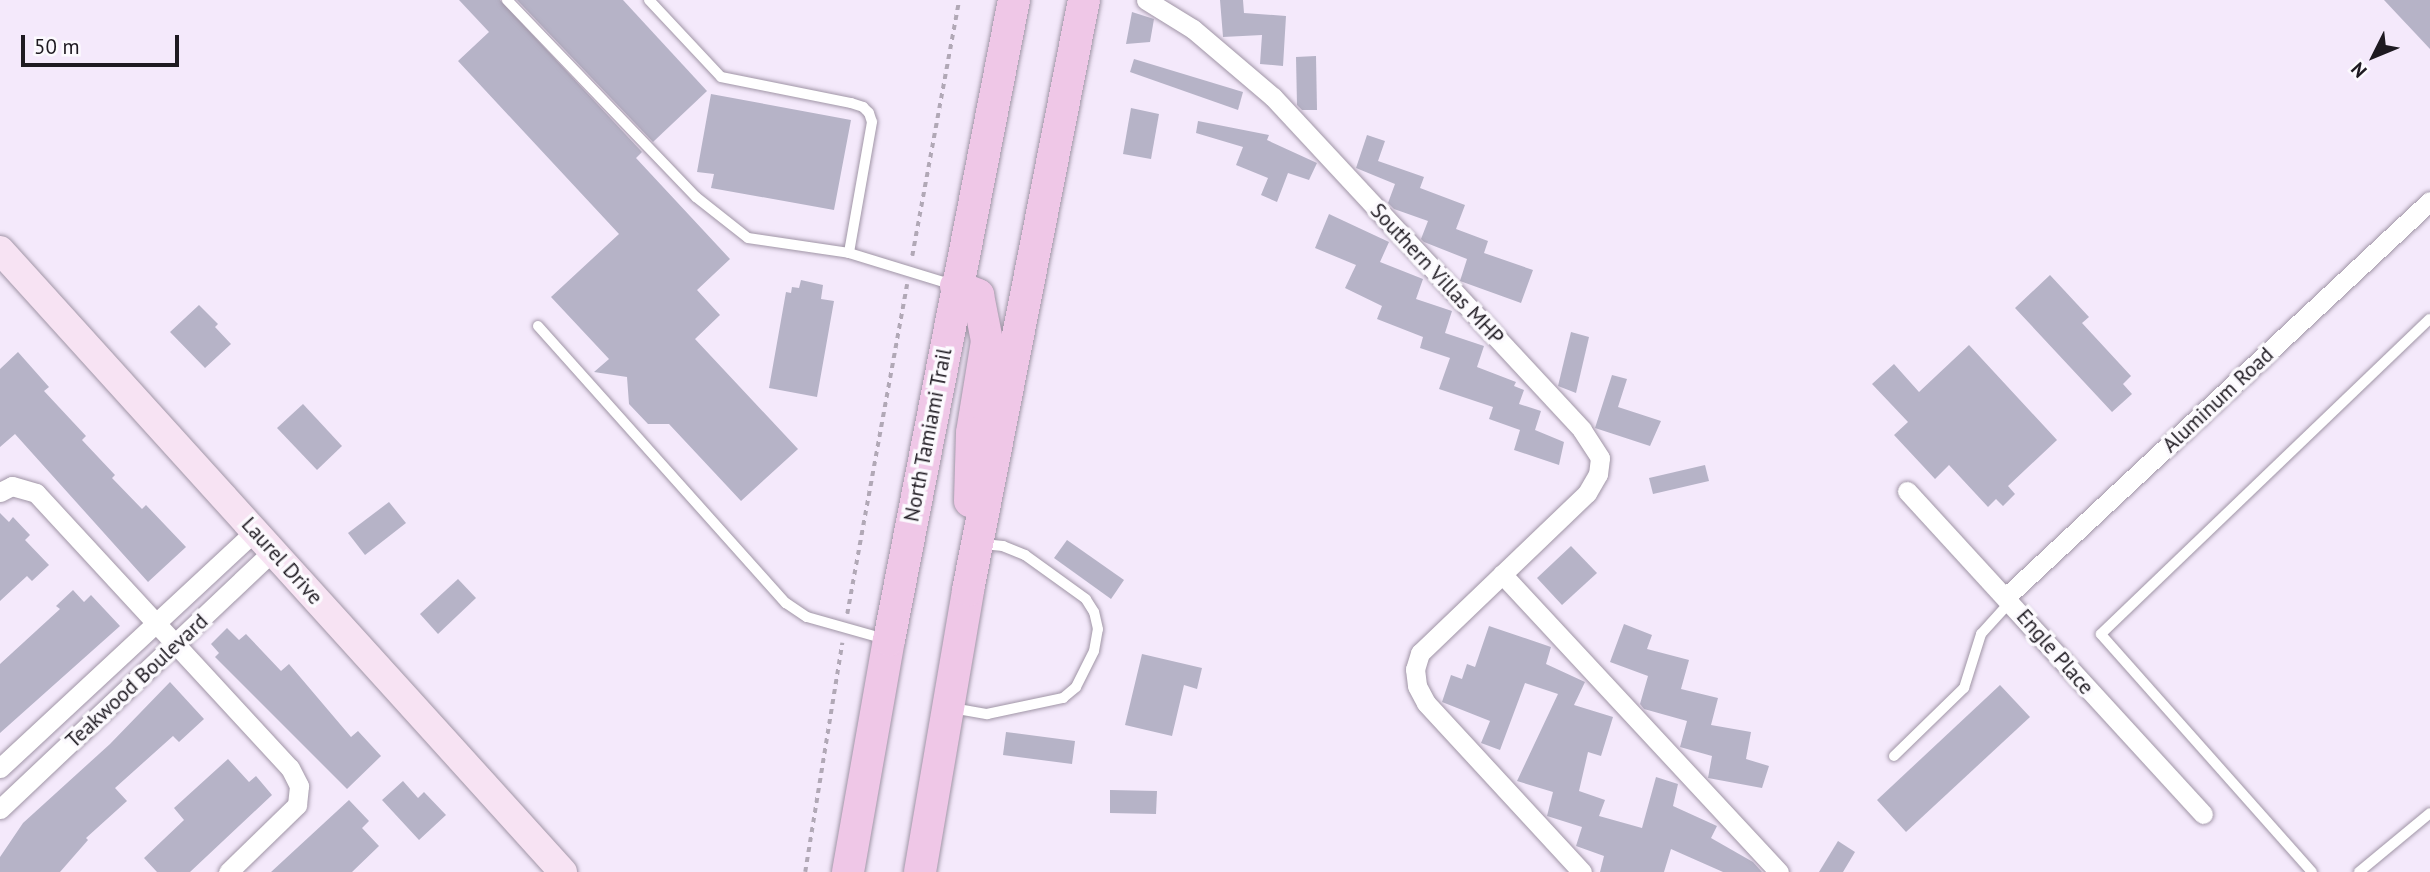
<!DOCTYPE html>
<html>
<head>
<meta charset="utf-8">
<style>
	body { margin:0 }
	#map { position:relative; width:2430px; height:872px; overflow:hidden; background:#f4e9fb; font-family:"PT Sans",sans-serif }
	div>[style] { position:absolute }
	.building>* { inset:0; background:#b6b3c7 }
	.path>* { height:3.5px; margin-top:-1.75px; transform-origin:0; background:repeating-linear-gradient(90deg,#b1a8b6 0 5px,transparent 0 10px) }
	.roads { filter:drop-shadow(0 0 2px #a095a6) drop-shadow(0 0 2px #a095a6) }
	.lane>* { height:10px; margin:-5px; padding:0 5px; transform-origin:5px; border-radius:5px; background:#fff }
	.street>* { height:19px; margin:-9.5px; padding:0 9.5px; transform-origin:9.5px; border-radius:9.5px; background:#fff }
	.secondary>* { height:28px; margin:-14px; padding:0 14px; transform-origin:14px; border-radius:14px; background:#f7e3f3 }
	.primary>* { height:32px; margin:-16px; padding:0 16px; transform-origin:16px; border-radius:16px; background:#efc7e7 }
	span { translate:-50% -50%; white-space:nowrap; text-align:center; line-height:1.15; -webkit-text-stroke:7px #fcfafe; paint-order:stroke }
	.street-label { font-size:21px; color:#1e1a21 }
	.north { position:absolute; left:2339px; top:21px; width:70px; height:70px; -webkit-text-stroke:5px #fcfafe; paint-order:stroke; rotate:227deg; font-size:19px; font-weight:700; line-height:28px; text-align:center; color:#1e1a21 }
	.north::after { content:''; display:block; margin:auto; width:24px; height:32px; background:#1e1a21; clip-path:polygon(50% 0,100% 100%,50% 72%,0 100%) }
	.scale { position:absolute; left:21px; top:35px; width:158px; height:32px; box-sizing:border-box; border:4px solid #1e1a21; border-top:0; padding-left:9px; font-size:21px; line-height:24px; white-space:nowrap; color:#1e1a21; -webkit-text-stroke:5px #fcfafe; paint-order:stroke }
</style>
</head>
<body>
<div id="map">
	<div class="building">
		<div style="clip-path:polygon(459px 0,500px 0,642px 152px,636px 158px,730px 259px,697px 290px,720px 315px,695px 339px,798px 449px,741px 501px,669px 424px,648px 424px,629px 404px,627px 377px,594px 372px,609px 359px,551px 297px,619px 234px,458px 61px,489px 32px)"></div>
		<div style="clip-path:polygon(517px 0,623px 0,707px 91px,653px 142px)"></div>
		<div style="clip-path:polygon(1220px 0,1243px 0,1244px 13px,1286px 16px,1283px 66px,1260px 64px,1262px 35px,1223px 37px)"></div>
		<div style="clip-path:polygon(2384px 0,2430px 0,2430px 49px)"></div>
		<div style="clip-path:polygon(1132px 12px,1154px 19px,1150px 42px,1126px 44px)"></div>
		<div style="clip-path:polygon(1316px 56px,1317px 110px,1302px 110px,1297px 105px,1296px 57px)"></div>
		<div style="clip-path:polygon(1134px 59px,1243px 92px,1238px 110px,1130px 72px)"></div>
		<div style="clip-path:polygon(711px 94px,851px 120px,834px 210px,711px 188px,714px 174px,697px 172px)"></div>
		<div style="clip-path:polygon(1131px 108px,1159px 114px,1151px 159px,1123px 154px)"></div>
		<div style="clip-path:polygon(1198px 121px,1269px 135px,1267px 140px,1317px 163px,1309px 180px,1288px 173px,1277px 202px,1261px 195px,1268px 178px,1236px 165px,1243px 147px,1196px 133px)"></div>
		<div style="clip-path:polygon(1367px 135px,1385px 141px,1378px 161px,1424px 177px,1420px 188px,1465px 205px,1456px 229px,1488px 241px,1484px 253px,1533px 270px,1521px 303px,1460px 281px,1467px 259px,1424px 242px,1421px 239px,1428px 221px,1394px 209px,1388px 203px,1395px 184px,1356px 168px)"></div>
		<div style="clip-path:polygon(1329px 214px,1389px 242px,1380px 262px,1423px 279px,1416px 299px,1452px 311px,1445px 333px,1484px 346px,1477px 367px,1516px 382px,1514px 386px,1524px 390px,1519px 404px,1541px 411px,1535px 430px,1564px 442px,1559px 465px,1514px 450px,1520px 430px,1489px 419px,1493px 407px,1439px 389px,1450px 358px,1420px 348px,1423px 337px,1377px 319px,1382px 306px,1345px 288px,1356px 265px,1315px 248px)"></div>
		<div style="clip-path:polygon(2050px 275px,2089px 317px,2082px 323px,2131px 376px,2123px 384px,2132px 394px,2112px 412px,2015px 308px)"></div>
		<div style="clip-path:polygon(801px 280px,823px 285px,821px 299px,834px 301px,817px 397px,769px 388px,786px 292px,791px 293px,792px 287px,799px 288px)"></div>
		<div style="clip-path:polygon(199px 305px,218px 324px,215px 327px,231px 344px,205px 368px,170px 332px)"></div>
		<div style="clip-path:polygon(1571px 332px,1589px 337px,1576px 393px,1558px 386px)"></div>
		<div style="clip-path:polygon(1969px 345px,2057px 440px,2008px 486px,2015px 494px,2003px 506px,1996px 499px,1988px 507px,1949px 465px,1935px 479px,1894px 435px,1908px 422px,1872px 384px,1894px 364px,1919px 392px)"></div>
		<div style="clip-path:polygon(18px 352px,49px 387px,44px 391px,86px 436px,82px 440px,115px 475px,112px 478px,142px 509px,146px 505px,186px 547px,148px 582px,15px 434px,0 447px,0 369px)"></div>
		<div style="clip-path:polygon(1612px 375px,1627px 379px,1618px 407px,1661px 421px,1650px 446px,1595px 428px)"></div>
		<div style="clip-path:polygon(303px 404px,342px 446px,317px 470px,277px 428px)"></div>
		<div style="clip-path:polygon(1705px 465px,1709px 481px,1653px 494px,1649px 478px)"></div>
		<div style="clip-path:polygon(389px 502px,406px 523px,365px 555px,348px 533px)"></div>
		<div style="clip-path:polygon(0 513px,9px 522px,13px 517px,30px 535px,25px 540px,49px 565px,32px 581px,27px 576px,0 601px)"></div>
		<div style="clip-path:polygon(1067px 540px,1124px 580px,1111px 599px,1054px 558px)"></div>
		<div style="clip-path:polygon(1571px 546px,1597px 573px,1562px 605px,1537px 578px)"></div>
		<div style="clip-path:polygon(458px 579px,476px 598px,438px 634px,420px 614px)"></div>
		<div style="clip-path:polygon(73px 590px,84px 602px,91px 595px,120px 626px,0 733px,0 664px,60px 609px,56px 606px)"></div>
		<div style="clip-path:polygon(1624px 624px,1652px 635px,1647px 649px,1689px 660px,1681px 689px,1718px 698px,1711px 725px,1751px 732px,1746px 759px,1769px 766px,1762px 788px,1708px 778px,1712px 756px,1680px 747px,1687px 721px,1644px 709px,1640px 704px,1648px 676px,1610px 662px)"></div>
		<div style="clip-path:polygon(1489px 626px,1551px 647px,1546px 664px,1585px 682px,1574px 705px,1613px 717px,1601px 756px,1588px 752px,1579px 791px,1605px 800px,1599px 816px,1642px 828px,1656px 777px,1678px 784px,1673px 806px,1717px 826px,1711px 838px,1753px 862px,1762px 872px,1723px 872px,1671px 849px,1664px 872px,1600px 872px,1604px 856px,1576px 846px,1582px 827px,1547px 816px,1553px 792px,1517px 781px,1558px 694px,1525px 683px,1500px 750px,1481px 743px,1490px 721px,1442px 702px,1451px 675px,1462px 679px,1467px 664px,1475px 667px)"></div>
		<div style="clip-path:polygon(227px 628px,239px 640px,246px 634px,281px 671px,289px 664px,351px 737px,358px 731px,381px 756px,347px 789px,215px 657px,219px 653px,211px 644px)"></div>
		<div style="clip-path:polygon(1142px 654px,1202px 668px,1197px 689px,1184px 685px,1172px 736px,1125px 725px)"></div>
		<div style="clip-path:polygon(170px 682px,204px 719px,179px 742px,173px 736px,115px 788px,127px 801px,86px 838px,88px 840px,60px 872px,0 872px,0 857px,23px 823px,110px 744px)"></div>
		<div style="clip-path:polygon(2000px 685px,2030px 717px,1906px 832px,1877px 800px)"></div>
		<div style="clip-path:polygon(1006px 732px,1075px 741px,1072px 764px,1003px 755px)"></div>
		<div style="clip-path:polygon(228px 759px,249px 782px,256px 776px,272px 795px,190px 872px,157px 872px,144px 858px,184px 820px,174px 808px)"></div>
		<div style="clip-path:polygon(403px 781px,418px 798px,424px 792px,446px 815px,419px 840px,382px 800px)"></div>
		<div style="clip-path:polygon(1110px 790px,1157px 791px,1156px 814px,1110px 813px)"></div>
		<div style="clip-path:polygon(349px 800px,369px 821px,362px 828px,379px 846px,352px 872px,271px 872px)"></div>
		<div style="clip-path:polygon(1838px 841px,1855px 852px,1843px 872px,1819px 872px)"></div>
	</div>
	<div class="path">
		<div style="left:912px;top:256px;width:260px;rotate:-79.6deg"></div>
		<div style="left:847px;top:614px;width:335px;rotate:-79.7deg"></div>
		<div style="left:805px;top:872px;width:232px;rotate:-80.8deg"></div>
	</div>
	<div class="roads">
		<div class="lane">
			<div style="left:507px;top:0;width:273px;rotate:46.2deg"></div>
			<div style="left:696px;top:197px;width:66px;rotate:38.3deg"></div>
			<div style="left:748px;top:238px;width:102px;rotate:8.4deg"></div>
			<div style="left:849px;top:253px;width:109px;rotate:17.1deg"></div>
			<div style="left:649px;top:0;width:105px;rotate:46.9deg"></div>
			<div style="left:721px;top:77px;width:133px;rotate:11.3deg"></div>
			<div style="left:851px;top:103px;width:13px;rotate:18deg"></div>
			<div style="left:863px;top:107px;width:8px;rotate:45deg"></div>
			<div style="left:869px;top:113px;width:9px;rotate:72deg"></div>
			<div style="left:872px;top:122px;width:133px;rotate:100deg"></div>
			<div style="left:538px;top:326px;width:372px;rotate:48.2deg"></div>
			<div style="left:786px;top:603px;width:25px;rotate:34deg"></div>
			<div style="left:807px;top:617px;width:81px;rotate:15.8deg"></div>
			<div style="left:952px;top:708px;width:36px;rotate:10deg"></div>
			<div style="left:987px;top:714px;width:78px;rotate:-11.9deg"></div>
			<div style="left:1063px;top:698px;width:17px;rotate:-40deg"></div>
			<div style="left:1076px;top:687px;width:40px;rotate:-63.4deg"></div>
			<div style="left:1094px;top:651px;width:22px;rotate:-80deg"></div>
			<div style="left:1098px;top:629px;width:17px;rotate:-103deg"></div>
			<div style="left:1094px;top:612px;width:15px;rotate:-122deg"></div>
			<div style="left:1086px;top:599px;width:75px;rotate:-144.2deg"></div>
			<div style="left:1025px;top:555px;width:24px;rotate:-158deg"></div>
			<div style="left:1003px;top:546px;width:20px;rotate:-174deg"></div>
			<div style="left:1894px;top:756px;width:98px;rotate:-44.2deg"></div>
			<div style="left:1964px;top:688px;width:57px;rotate:-72.5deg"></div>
			<div style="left:1981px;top:634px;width:43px;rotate:-47.8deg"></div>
			<div style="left:2312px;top:872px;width:318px;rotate:-131.6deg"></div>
			<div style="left:2101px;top:634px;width:455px;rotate:-43.8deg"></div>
			<div style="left:2359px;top:872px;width:92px;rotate:-39.7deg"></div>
		</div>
		<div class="street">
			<div style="left:1146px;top:0;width:55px;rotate:31.7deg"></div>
			<div style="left:1193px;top:29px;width:105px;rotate:40.4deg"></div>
			<div style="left:1273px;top:97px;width:454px;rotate:47.1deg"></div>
			<div style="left:1582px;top:430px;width:33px;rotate:57deg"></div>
			<div style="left:1600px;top:458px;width:16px;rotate:97deg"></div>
			<div style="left:1598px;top:474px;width:22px;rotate:120deg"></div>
			<div style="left:1587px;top:493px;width:231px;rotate:136.2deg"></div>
			<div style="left:1420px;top:653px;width:17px;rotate:107deg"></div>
			<div style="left:1415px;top:669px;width:17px;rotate:83deg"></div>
			<div style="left:1417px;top:686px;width:19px;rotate:62deg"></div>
			<div style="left:1426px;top:703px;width:230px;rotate:47.3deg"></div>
			<div style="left:1907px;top:491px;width:438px;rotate:47.5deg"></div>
			<div style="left:0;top:492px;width:13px;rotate:-27deg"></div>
			<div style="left:12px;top:486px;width:25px;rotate:16deg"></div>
			<div style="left:36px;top:493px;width:374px;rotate:47.3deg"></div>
			<div style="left:290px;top:768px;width:20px;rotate:63deg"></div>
			<div style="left:299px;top:786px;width:19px;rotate:96deg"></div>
			<div style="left:297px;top:805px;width:96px;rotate:135.8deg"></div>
			<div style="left:1502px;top:574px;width:407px;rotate:47.1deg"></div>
			<div style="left:2006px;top:597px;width:580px;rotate:-43.04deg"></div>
			<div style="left:0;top:768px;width:348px;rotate:-42.9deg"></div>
			<div style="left:0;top:809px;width:376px;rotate:-43.4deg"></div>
		</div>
		<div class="secondary">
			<div style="left:0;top:250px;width:839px;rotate:47.85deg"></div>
		</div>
		<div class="primary">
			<div style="left:956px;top:286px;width:24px;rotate:22deg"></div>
			<div style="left:978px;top:295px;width:47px;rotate:78.9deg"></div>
			<div style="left:987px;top:341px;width:93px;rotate:99.3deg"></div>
			<div style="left:972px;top:433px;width:68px;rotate:91.7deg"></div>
			<div style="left:848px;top:872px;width:236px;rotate:-80deg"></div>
			<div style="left:889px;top:640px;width:652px;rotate:-78.95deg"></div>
			<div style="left:920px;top:872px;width:286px;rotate:-80.3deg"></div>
			<div style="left:968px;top:590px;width:601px;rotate:-78.88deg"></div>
		</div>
	</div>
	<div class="street-label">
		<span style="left:1437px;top:274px;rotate:47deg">Southern Villas MHP</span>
		<span style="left:2218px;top:400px;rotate:-43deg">Aluminum Road</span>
		<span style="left:928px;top:435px;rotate:-79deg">North Tamiami Trail</span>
		<span style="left:282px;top:561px;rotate:48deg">Laurel Drive</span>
		<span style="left:2055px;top:652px;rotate:49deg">Engle Place</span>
		<span style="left:137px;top:681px;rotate:-43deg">Teakwood Boulevard</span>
	</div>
	<div class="north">N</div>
	<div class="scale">50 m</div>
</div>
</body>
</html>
